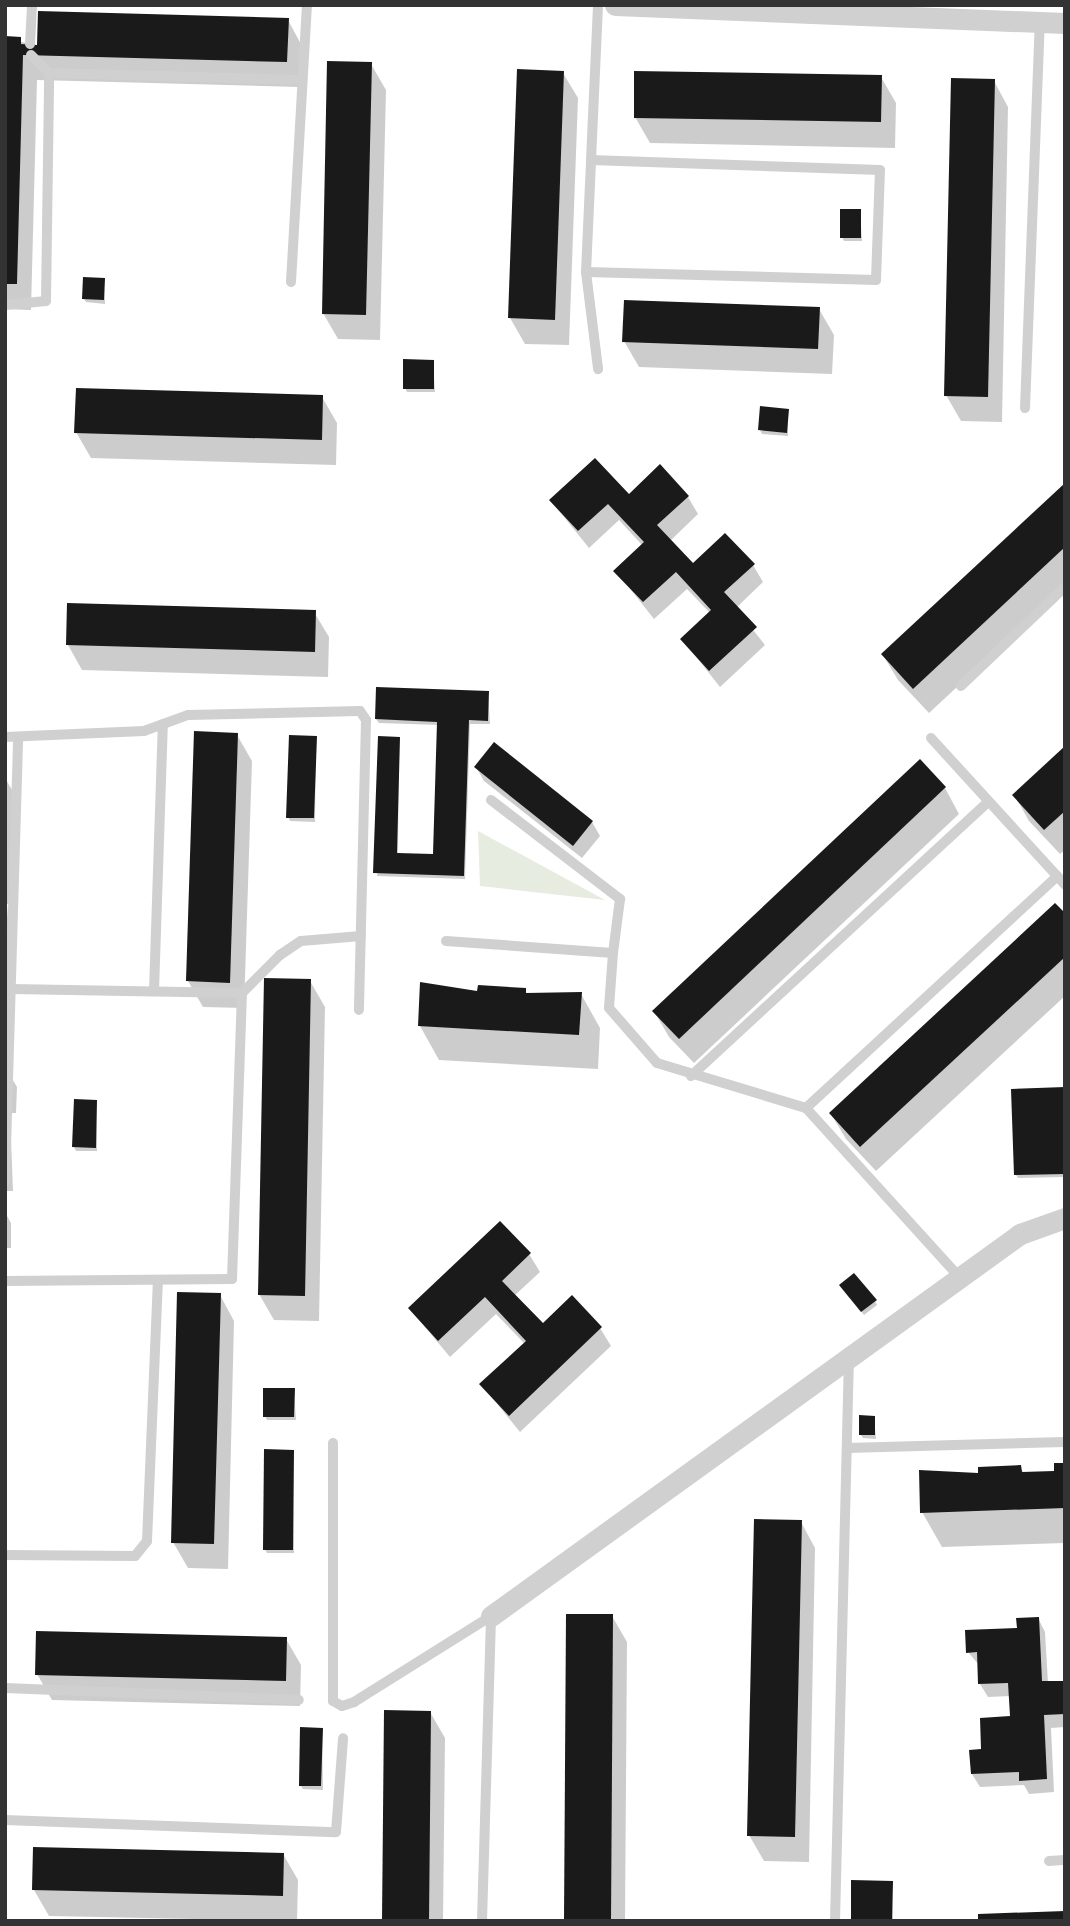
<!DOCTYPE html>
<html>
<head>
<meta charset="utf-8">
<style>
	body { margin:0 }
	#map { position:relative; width:1070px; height:1926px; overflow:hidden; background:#fff; font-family:"Open Sans",sans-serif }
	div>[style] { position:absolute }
	.green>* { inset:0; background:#e6ecdf }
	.shadow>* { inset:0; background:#0003 }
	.building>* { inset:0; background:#1a1a1a }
	.lane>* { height:10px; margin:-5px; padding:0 5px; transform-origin:5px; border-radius:5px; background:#d0d0d0 }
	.street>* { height:21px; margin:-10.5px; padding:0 10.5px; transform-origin:10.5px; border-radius:10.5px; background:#d0d0d0 }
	span { translate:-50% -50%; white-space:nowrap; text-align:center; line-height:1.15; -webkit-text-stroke:7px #fff; paint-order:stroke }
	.frame { position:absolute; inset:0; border:7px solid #333; pointer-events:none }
</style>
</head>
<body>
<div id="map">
	<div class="green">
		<div style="clip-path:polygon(478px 831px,605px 900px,480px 886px)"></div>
	</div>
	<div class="shadow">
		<div style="clip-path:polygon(288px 20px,302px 46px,301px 87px,37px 80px,31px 310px,5px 309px,5px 38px,39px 46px)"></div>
		<div style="clip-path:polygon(371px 64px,386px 90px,380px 340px,338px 339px,323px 313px)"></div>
		<div style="clip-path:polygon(563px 73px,578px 98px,569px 345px,525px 344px,510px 318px)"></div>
		<div style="clip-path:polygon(881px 77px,896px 103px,895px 148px,650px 143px,635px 117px)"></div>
		<div style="clip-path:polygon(994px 81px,1008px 107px,1002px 422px,961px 421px,946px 395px)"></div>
		<div style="clip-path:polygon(860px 211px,862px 241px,844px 241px,842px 237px)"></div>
		<div style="clip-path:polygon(104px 280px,105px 304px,86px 302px,84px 299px)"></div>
		<div style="clip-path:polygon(819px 309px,834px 335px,832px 374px,639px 367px,624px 341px)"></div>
		<div style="clip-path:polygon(433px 361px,435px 392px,407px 392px,405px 388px)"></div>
		<div style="clip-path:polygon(322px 397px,337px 423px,336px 465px,91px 458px,76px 432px)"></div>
		<div style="clip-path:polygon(788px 410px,788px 436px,762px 434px,760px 430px)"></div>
		<div style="clip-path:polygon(1065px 485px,1065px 587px,929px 713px,898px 680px,883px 655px)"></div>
		<div style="clip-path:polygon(628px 496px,688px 497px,698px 514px,670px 541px,693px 566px,753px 565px,763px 582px,736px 608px,765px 645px,720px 687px,682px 639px,710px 613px,687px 589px,654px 619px,616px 571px,643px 546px,619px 520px,589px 548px,551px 501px)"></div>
		<div style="clip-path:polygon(314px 612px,329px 637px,328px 677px,82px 670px,68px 645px)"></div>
		<div style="clip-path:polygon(488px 693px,490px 724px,470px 724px,465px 879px,377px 876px,399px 739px,398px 854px,435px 856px,439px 725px,379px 723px,376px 719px)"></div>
		<div style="clip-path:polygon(237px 735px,252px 761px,244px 1008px,203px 1007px,188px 981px)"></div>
		<div style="clip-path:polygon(316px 737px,315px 822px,290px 821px,288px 817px)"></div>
		<div style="clip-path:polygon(1065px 749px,1065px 850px,1060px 854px,1029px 821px,1015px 796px)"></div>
		<div style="clip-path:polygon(476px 767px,592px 822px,600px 836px,582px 858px,484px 781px)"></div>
		<div style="clip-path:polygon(5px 778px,18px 800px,14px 904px,7px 904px,11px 961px,5px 961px)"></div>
		<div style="clip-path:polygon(945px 788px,959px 814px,694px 1063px,669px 1037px,654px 1011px)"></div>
		<div style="clip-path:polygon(1065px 916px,1065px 996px,876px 1171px,846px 1139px,831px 1114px)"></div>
		<div style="clip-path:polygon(310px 981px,325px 1007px,319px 1321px,274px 1320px,259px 1294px)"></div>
		<div style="clip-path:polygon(525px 990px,528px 995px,581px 994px,600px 1028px,598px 1069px,439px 1060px,420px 1026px,479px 993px)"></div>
		<div style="clip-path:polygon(5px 1067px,17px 1087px,16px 1113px,10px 1113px,13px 1191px,7px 1191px,6px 1214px,11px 1223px,11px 1248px,5px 1248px)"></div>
		<div style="clip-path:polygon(1065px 1089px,1065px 1177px,1018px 1178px,1016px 1175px)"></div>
		<div style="clip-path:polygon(96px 1101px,97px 1151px,76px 1151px,74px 1147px)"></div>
		<div style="clip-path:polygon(529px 1254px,540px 1272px,514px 1296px,542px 1325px,600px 1328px,611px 1346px,520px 1432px,482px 1385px,525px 1344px,496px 1314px,450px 1357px,410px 1309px)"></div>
		<div style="clip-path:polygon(843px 1289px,875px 1301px,877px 1305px,864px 1315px)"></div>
		<div style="clip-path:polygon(220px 1295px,234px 1321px,228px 1569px,188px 1568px,173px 1542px)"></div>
		<div style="clip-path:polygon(294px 1390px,296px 1420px,267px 1420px,265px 1416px)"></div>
		<div style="clip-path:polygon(874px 1417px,876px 1439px,863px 1438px,861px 1435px)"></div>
		<div style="clip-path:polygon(293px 1451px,294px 1553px,267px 1553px,265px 1549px)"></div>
		<div style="clip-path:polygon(1065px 1464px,1065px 1543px,942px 1547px,922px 1512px,979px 1475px,1020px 1467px,1024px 1473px,1056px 1472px)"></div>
		<div style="clip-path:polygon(801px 1522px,815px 1548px,809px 1862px,764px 1861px,749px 1835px)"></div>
		<div style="clip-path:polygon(612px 1616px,627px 1642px,625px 1921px,566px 1921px)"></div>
		<div style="clip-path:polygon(1038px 1618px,1045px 1632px,1048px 1683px,1065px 1682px,1065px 1727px,1051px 1728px,1054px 1792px,1029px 1794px,1024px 1785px,980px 1787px,972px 1774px,983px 1751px,1012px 1718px,1011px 1696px,988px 1697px,980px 1684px,979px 1665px,968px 1652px)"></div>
		<div style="clip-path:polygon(286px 1639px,301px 1665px,300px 1706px,52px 1700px,37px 1674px)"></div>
		<div style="clip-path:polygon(430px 1712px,445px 1738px,443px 1921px,383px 1921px)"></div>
		<div style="clip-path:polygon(322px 1730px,323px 1790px,303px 1789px,301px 1786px)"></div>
		<div style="clip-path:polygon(283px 1854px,298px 1880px,297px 1921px,49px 1916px,34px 1890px)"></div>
		<div style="clip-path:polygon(892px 1883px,893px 1921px,852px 1921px)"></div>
	</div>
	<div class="building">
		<div style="clip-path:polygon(38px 11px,289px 18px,287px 62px,23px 55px,17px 284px,5px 284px,5px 36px,21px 37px,21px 44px,37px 45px)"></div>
		<div style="clip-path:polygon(327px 61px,372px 62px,366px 315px,322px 314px)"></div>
		<div style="clip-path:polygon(517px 69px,564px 71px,555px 320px,508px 318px)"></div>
		<div style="clip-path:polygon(634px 71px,882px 75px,881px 122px,634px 118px)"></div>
		<div style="clip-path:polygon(951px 78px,995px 79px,988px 397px,944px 396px)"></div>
		<div style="clip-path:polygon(840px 209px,861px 209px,861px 238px,840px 238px)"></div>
		<div style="clip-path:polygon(83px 277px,105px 278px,104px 300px,82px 299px)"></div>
		<div style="clip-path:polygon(624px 300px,820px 307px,818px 349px,622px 342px)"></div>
		<div style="clip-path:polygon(403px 359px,434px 360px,434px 389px,403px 389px)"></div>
		<div style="clip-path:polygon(76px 388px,323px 395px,322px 440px,74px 433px)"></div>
		<div style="clip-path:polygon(760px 406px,789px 409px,787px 433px,758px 430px)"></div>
		<div style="clip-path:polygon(595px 458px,629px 494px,660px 464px,689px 496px,657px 525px,693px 563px,725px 533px,755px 564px,724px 592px,757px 627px,709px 671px,680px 639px,711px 610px,676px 572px,643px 602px,613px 571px,644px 542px,608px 504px,578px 531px,549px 500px)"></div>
		<div style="clip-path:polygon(1065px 483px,1065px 547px,913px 689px,881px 654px)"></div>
		<div style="clip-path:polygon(67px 603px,316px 610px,315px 652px,66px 645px)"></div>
		<div style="clip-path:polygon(376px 687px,489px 691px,488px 721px,469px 720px,464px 876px,373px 873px,378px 736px,400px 737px,397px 853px,433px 854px,437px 722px,375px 719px)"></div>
		<div style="clip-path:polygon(194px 731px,238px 733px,230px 983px,186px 981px)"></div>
		<div style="clip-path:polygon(289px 735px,317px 736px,314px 818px,286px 818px)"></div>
		<div style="clip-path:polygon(494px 742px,593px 821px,573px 846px,474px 767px)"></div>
		<div style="clip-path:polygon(1065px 746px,1065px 811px,1044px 830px,1012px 795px)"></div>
		<div style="clip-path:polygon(920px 759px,946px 787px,679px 1039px,652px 1011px)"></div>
		<div style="clip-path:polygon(1055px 903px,1065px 913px,1065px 957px,860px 1147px,829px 1113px)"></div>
		<div style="clip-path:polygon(264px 978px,311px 979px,305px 1296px,258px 1295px)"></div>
		<div style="clip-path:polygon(420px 982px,477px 991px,478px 985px,526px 988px,526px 993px,582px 992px,579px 1035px,418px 1026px)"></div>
		<div style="clip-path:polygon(1065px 1087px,1065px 1174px,1014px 1175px,1011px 1089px)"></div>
		<div style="clip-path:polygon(74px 1099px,97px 1100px,96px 1148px,72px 1147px)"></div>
		<div style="clip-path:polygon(500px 1221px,531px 1253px,502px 1281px,543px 1323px,572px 1295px,602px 1327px,509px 1416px,479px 1384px,526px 1341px,485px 1297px,438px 1341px,408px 1308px)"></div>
		<div style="clip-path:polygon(854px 1273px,877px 1300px,861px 1312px,839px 1285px)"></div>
		<div style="clip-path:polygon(177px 1292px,221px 1293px,214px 1544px,171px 1543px)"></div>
		<div style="clip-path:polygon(263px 1388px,295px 1388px,294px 1417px,263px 1417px)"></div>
		<div style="clip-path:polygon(859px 1415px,875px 1416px,875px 1435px,859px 1435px)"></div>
		<div style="clip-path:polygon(264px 1449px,294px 1450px,293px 1550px,263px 1550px)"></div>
		<div style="clip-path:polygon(1054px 1463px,1065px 1463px,1065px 1508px,920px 1513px,919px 1470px,978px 1473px,978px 1467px,1021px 1465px,1022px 1472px,1054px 1471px)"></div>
		<div style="clip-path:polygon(754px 1519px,802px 1520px,795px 1837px,747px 1836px)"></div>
		<div style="clip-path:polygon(566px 1614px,613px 1614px,611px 1921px,564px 1921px)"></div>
		<div style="clip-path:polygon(1039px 1617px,1042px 1681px,1065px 1681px,1065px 1714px,1044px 1715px,1047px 1779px,1019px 1781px,1019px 1772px,971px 1774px,969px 1750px,981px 1749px,980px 1718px,1010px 1716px,1008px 1683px,978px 1684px,977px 1652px,966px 1653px,965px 1630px,1017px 1628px,1016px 1618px)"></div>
		<div style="clip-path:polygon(36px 1631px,287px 1637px,286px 1681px,35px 1675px)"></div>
		<div style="clip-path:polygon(384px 1710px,431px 1711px,429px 1921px,382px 1921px)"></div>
		<div style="clip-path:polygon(300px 1727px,323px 1728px,321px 1786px,299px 1786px)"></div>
		<div style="clip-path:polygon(33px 1847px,284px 1853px,283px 1896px,32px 1890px)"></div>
		<div style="clip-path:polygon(851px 1880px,893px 1881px,892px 1921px,851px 1921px)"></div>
		<div style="clip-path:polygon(1065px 1911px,1065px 1921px,978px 1921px,978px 1914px)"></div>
	</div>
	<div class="lane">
		<div style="left:30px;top:44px;width:39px;rotate:-87deg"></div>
		<div style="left:31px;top:55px;width:25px;rotate:45deg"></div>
		<div style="left:591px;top:160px;width:289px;rotate:2deg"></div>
		<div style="left:880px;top:170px;width:110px;rotate:92.1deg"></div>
		<div style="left:876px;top:280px;width:290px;rotate:-178.4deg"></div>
		<div style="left:586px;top:272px;width:112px;rotate:-87.4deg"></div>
		<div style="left:591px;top:160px;width:155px;rotate:-87.4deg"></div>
		<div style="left:586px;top:272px;width:98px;rotate:82.9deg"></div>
		<div style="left:291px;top:282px;width:277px;rotate:-86.7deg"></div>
		<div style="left:5px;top:305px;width:41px;rotate:-5.6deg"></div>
		<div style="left:46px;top:301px;width:228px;rotate:-89.2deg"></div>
		<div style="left:49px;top:73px;width:253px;rotate:1.6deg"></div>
		<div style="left:1025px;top:408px;width:386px;rotate:-87.8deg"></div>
		<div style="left:961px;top:686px;width:144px;rotate:-43.6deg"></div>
		<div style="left:5px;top:737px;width:139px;rotate:-2.5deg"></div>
		<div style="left:144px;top:731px;width:47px;rotate:-20deg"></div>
		<div style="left:188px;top:715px;width:172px;rotate:-1.3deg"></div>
		<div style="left:360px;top:711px;width:11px;rotate:56deg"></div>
		<div style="left:366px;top:720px;width:290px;rotate:91.4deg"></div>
		<div style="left:931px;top:738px;width:199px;rotate:47.6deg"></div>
		<div style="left:491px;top:800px;width:163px;rotate:37.5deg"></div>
		<div style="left:620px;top:899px;width:54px;rotate:97.4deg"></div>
		<div style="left:446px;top:941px;width:167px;rotate:4.1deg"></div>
		<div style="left:613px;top:953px;width:55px;rotate:94.2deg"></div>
		<div style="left:609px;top:1008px;width:73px;rotate:48.9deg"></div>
		<div style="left:657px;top:1063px;width:156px;rotate:16.8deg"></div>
		<div style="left:806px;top:1108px;width:228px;rotate:47.8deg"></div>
		<div style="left:11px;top:989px;width:231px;rotate:1deg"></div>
		<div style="left:154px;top:991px;width:267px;rotate:-88.1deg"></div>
		<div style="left:691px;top:1076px;width:403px;rotate:-42.7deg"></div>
		<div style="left:806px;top:1108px;width:342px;rotate:-42.7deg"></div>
		<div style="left:5px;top:1181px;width:443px;rotate:-88.3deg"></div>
		<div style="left:5px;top:1281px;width:227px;rotate:-0.5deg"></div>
		<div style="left:232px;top:1279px;width:286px;rotate:-88deg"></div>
		<div style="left:242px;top:993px;width:54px;rotate:-45deg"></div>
		<div style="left:280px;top:955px;width:25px;rotate:-34deg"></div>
		<div style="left:301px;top:941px;width:60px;rotate:-4.8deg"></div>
		<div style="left:333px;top:1443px;width:258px;rotate:90deg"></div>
		<div style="left:333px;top:1701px;width:10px;rotate:29deg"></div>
		<div style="left:342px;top:1706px;width:13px;rotate:-18deg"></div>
		<div style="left:354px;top:1702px;width:162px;rotate:-32.1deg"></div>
		<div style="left:847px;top:1448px;width:218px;rotate:-1.6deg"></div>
		<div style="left:5px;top:1555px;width:130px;rotate:0.4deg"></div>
		<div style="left:135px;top:1556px;width:19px;rotate:-51deg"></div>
		<div style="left:147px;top:1541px;width:261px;rotate:-87.6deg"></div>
		<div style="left:5px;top:1688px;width:294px;rotate:2.3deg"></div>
		<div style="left:5px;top:1820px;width:331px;rotate:2.1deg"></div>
		<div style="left:336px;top:1832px;width:94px;rotate:-85.7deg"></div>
		<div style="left:1049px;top:1861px;width:16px;rotate:-4deg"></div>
		<div style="left:482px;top:1921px;width:305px;rotate:-88.3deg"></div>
		<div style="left:835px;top:1921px;width:564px;rotate:-88.58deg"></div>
	</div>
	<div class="street">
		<div style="left:615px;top:5px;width:450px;rotate:2.3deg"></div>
		<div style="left:491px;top:1616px;width:653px;rotate:-35.83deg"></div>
		<div style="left:1020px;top:1234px;width:48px;rotate:-19.6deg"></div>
	</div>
	<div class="frame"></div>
</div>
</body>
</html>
